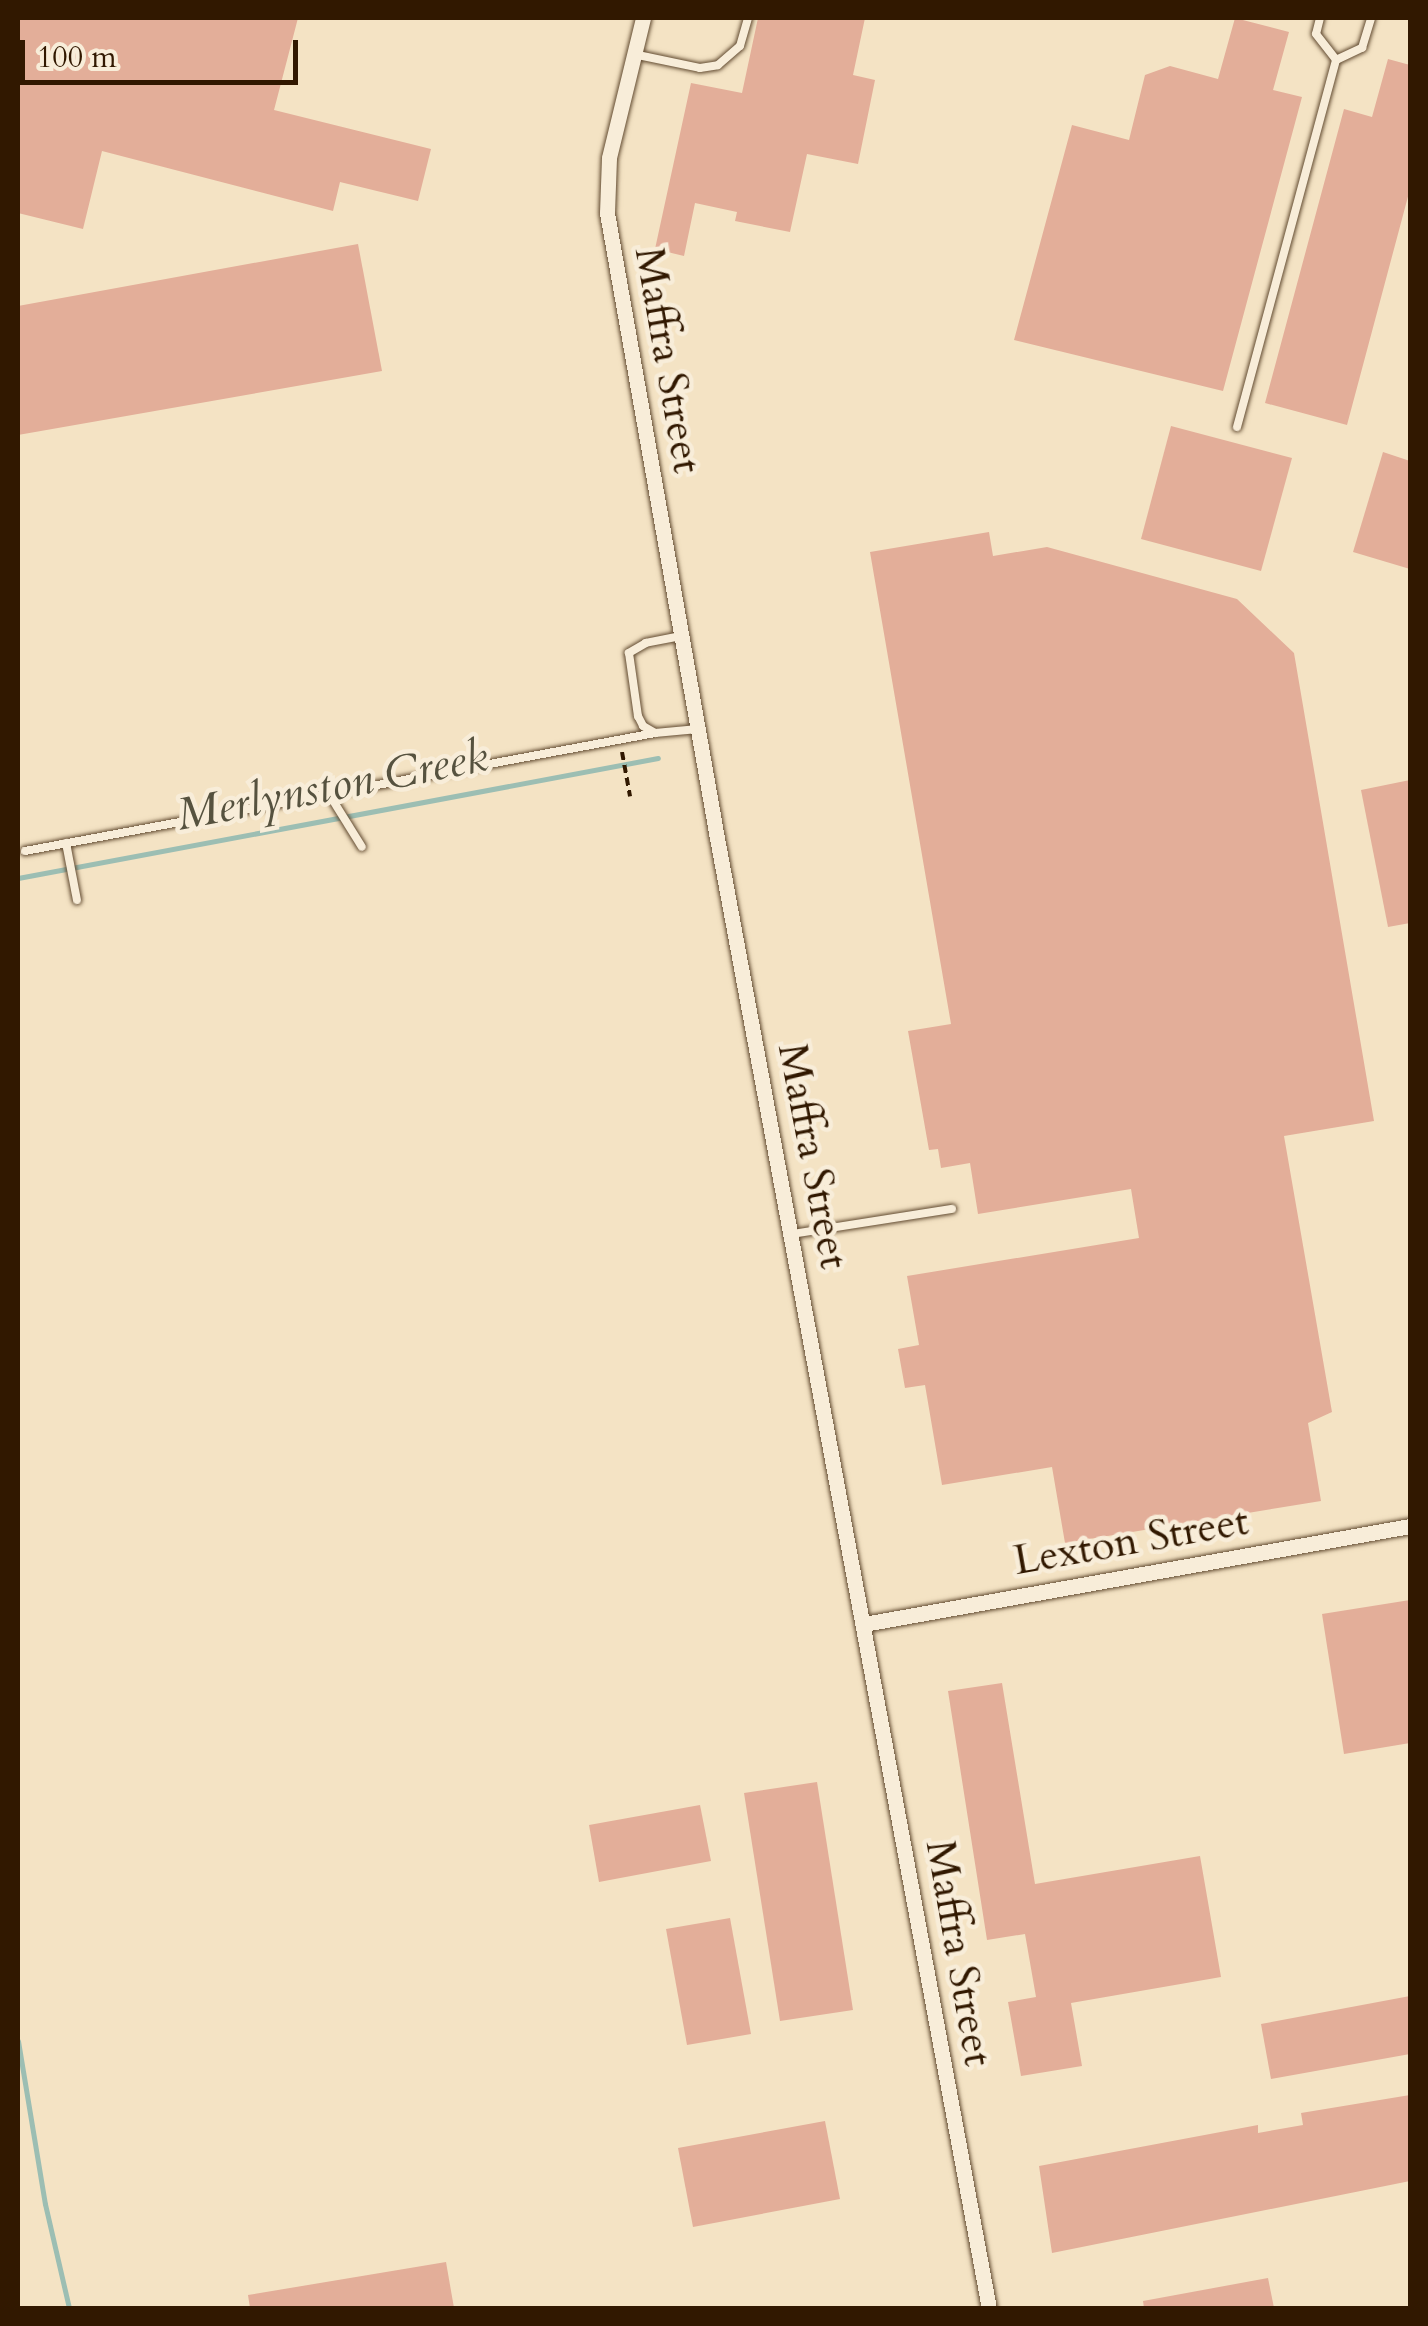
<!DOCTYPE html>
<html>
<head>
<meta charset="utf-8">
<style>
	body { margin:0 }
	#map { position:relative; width:1428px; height:2326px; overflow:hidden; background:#f4e3c4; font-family:Cardo,serif }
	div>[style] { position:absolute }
	.stream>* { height:5px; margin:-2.5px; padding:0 2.5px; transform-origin:2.5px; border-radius:2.5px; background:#9cbeb3 }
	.building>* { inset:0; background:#e3ae99 }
	.path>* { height:4px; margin-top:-2px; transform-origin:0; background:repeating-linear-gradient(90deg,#311800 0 8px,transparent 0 13px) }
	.roads { filter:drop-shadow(0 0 2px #624b31) drop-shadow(0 0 2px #624b31) }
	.lane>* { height:8px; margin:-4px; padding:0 4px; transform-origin:4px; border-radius:4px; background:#f8edd9 }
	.street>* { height:15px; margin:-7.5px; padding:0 7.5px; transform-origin:7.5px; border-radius:7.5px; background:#f8edd9 }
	span { translate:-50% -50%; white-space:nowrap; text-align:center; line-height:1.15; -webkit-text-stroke:9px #f8edd9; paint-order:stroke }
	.street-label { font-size:42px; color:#311800 }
	.water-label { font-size:45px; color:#56523f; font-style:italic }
	.frame { position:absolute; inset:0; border:20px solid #311800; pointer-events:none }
	.scale { position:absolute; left:20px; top:40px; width:278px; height:45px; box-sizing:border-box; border:5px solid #311800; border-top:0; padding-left:12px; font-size:30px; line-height:35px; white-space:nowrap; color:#311800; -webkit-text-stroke:8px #f8edd9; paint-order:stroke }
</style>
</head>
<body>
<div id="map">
	<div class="stream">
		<div style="left:18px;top:878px;width:651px;rotate:-10.62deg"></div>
		<div style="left:18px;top:2041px;width:165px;rotate:80.6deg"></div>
		<div style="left:45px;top:2204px;width:107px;rotate:77deg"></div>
	</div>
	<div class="building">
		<div style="clip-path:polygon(18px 18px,298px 18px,274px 110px,431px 149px,418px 201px,340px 182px,333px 211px,102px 151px,83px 229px,18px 213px)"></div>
		<div style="clip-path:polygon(758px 18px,865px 18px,853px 75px,875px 80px,858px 164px,807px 154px,790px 232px,735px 221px,737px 212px,695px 203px,684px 256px,655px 249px,691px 83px,742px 93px)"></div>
		<div style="clip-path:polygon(1235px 18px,1289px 32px,1273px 90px,1302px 97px,1223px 391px,1014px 340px,1072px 125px,1129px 140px,1145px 75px,1170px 66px,1218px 79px)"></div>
		<div style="clip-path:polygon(1388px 59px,1410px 65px,1410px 189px,1347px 425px,1265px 403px,1344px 109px,1372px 117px)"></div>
		<div style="clip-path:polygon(358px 244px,382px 371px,18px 435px,18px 306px)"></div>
		<div style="clip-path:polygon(1171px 426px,1292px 458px,1261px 571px,1141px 539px)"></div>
		<div style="clip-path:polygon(1383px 452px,1410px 461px,1410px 569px,1353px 552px)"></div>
		<div style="clip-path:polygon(989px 532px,993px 556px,1047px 547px,1237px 599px,1294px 653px,1374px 1121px,1284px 1136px,1332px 1412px,1308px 1423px,1321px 1501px,1065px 1543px,1052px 1467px,942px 1485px,925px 1385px,905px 1388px,898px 1349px,919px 1345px,907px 1276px,1139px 1238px,1131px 1189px,978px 1214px,970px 1163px,941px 1168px,938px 1149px,929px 1150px,908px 1031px,951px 1024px,870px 552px)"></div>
		<div style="clip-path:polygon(1410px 780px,1410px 923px,1388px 927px,1361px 790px)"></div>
		<div style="clip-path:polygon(1410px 1600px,1410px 1743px,1344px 1754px,1322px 1614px)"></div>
		<div style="clip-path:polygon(1002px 1683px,1035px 1884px,1200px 1856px,1221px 1977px,1071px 2003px,1082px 2066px,1021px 2076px,1008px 2002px,1036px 1997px,1025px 1934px,987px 1940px,948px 1691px)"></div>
		<div style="clip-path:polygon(817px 1782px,853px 2010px,780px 2021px,744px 1793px)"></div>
		<div style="clip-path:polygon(700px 1805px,711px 1861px,599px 1882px,589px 1825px)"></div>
		<div style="clip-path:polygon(730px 1918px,751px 2034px,687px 2045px,666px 1929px)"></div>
		<div style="clip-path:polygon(1410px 1996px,1410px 2054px,1271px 2079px,1261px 2024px)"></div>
		<div style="clip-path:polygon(1410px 2095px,1410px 2181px,1052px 2253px,1039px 2166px,1258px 2125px,1258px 2133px,1303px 2125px,1301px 2113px)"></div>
		<div style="clip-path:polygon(825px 2121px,840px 2199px,693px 2227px,678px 2148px)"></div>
		<div style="clip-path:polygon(446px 2262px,454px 2308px,250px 2308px,248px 2295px)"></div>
		<div style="clip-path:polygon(1268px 2278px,1274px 2308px,1144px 2308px,1143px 2301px)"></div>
	</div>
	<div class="path">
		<div style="left:622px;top:752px;width:45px;rotate:79.7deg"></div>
	</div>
	<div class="roads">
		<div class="lane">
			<div style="left:1320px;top:18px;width:16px;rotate:104deg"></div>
			<div style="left:1316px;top:34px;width:33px;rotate:52deg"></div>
			<div style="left:633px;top:54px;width:68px;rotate:11.8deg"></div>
			<div style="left:700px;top:68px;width:18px;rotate:-9deg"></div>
			<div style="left:718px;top:65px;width:29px;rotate:-41deg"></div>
			<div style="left:740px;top:46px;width:29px;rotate:-74deg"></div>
			<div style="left:1336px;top:60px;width:29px;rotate:-25deg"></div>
			<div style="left:1362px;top:48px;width:31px;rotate:-73deg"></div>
			<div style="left:1237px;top:427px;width:380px;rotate:-74.9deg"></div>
			<div style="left:681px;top:636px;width:36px;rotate:169deg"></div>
			<div style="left:646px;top:643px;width:20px;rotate:150deg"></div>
			<div style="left:629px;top:653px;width:64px;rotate:81.9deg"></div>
			<div style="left:638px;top:716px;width:11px;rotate:63deg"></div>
			<div style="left:643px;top:726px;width:14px;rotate:30deg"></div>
			<div style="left:655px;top:733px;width:43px;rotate:-5.3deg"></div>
			<div style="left:329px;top:794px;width:62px;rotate:58.1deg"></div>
			<div style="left:66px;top:843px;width:58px;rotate:79.1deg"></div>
			<div style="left:25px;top:851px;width:641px;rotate:-10.61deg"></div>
			<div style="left:792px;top:1234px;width:162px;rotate:-8.9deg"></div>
		</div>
		<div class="street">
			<div style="left:643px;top:18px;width:144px;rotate:103.7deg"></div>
			<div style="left:609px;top:158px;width:55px;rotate:92.1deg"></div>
			<div style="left:607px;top:213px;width:635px;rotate:80.02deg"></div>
			<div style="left:717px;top:838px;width:1495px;rotate:79.52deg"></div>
			<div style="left:864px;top:1624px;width:555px;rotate:-10.18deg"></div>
		</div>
	</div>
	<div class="street-label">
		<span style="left:668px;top:360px;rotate:80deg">Maffra Street</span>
		<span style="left:813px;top:1156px;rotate:79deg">Maffra Street</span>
		<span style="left:1131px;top:1541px;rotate:-10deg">Lexton Street</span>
		<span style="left:959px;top:1953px;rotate:80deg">Maffra Street</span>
	</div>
	<div class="water-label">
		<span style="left:332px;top:786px;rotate:-11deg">Merlynston Creek</span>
	</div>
	<div class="frame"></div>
	<div class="scale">100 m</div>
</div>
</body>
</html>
